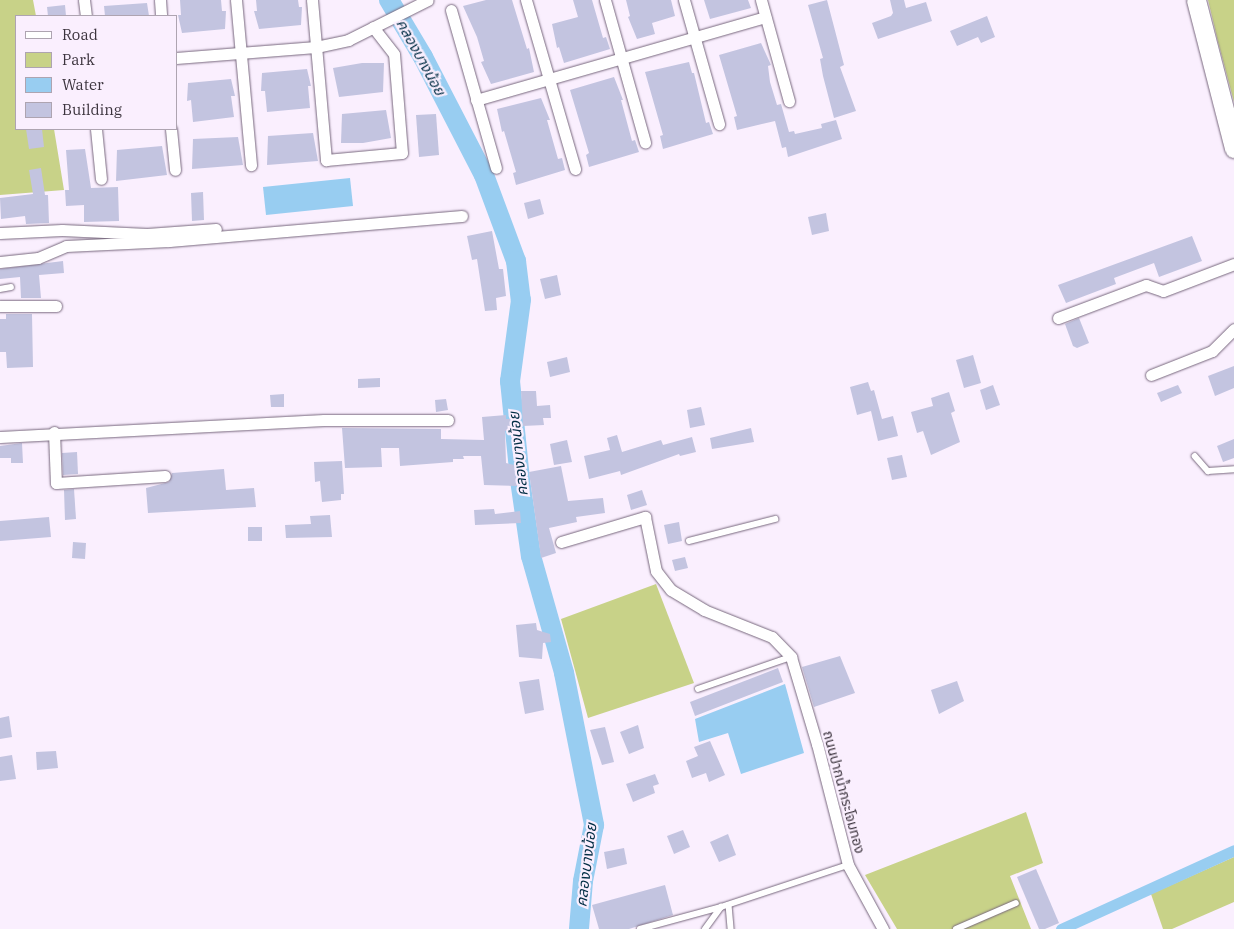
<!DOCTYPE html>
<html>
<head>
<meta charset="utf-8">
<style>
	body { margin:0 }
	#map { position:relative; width:1234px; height:929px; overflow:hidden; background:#faeffe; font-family:"IBM Plex Serif","Noto Sans Thai",serif }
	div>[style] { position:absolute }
	.green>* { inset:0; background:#c8d288 }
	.water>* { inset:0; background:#98cdf1 }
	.canal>* { height:11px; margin:-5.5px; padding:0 5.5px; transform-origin:5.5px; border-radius:5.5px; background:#98cdf1 }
	.river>* { height:20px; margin:-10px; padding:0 10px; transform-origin:10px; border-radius:10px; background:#98cdf1 }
	.building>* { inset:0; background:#c3c4e0 }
	.roads { filter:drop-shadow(0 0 1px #77677d) drop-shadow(0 0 1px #77677d) }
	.lane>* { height:5.5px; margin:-2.75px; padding:0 2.75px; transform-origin:2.75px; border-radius:2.75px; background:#fff }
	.street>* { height:11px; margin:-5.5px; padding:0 5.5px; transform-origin:5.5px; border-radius:5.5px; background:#fff }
	.primary>* { height:19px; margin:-9.5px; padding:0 9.5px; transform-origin:9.5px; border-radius:9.5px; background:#fff }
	span { translate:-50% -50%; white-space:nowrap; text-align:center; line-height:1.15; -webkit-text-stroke:4.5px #faeffe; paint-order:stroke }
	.street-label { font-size:14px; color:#3c343e }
	.water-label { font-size:15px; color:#012d44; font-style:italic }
	.legend { position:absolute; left:15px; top:15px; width:162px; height:115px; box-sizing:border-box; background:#faeffe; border:1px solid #aea4b1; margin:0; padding:6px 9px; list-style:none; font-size:15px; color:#3c343e }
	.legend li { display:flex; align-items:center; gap:10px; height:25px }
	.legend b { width:25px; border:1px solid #aea4b1 }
</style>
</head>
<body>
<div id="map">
	<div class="green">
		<div style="clip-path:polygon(0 0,33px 0,36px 16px,16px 16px,16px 129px,54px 129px,64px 190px,0 195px)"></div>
		<div style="clip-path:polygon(1208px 0,1234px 0,1234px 102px,1218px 42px)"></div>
		<div style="clip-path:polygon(656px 584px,694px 683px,588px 718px,561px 619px)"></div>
		<div style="clip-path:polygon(1026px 812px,1043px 863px,1010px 876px,1031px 929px,897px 929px,865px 875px)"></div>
		<div style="clip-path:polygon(1234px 857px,1234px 902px,1172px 929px,1163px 929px,1151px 894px)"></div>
	</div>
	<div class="water">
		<div style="clip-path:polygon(350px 178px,353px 206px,266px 215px,263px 187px)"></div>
		<div style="clip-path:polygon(785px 684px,804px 753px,741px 774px,728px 733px,699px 742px,695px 719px)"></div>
	</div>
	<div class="canal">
		<div style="left:1061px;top:929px;width:190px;rotate:-24.5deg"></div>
	</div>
	<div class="river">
		<div style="left:389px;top:0;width:66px;rotate:59.2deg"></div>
		<div style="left:423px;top:57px;width:133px;rotate:62.7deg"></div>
		<div style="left:484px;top:175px;width:92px;rotate:69.6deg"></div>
		<div style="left:516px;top:261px;width:39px;rotate:83deg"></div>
		<div style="left:521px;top:300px;width:82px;rotate:97.7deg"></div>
		<div style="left:510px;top:381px;width:100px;rotate:84.2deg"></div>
		<div style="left:520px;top:480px;width:77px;rotate:81.8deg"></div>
		<div style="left:531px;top:556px;width:122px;rotate:74.2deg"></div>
		<div style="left:564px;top:673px;width:155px;rotate:78.8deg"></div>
		<div style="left:594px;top:825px;width:57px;rotate:101.1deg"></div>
		<div style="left:583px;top:881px;width:48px;rotate:94.8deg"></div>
	</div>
	<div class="building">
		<div style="clip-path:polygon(180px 0,221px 0,222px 11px,226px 11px,225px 29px,182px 33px,178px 15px,181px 15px)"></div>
		<div style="clip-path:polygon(256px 0,298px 0,299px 7px,302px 7px,301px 25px,259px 29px,254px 11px,257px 11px)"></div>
		<div style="clip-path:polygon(486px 0,512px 0,527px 49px,529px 48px,534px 72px,491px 84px,481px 62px,484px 61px,477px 37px,463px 6px)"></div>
		<div style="clip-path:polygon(573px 0,592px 0,603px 38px,606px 37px,610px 49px,564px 63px,559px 47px,557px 48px,552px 24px,578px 17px)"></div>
		<div style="clip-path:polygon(626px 0,671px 0,675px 16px,652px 23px,655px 34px,637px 39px,628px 17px,630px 16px)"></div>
		<div style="clip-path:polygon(704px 0,748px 0,751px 8px,710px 19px)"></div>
		<div style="clip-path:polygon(827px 0,844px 65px,840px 67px,856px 111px,834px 118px,823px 76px,820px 59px,823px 58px,808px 5px)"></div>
		<div style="clip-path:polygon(890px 0,904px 0,906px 8px,926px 2px,932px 21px,878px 39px,872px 23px,891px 16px,893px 13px)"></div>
		<div style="clip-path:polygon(147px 3px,149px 16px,105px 16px,104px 6px)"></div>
		<div style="clip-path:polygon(65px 5px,66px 16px,48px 16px,47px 7px)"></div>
		<div style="clip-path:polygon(987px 16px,995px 37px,981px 43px,978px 37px,957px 46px,950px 31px)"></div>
		<div style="clip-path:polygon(761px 43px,771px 65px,768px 66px,770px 82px,777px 105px,781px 104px,789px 132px,794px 131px,795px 134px,822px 128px,821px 124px,836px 120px,842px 139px,788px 157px,786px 147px,782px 148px,775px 121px,737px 130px,734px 117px,737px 116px,719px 55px)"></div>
		<div style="clip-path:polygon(689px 62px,692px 73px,694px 73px,706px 123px,709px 122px,713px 134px,663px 149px,660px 136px,663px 135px,645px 72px)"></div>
		<div style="clip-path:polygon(362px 63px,384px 63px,383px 92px,339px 97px,333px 68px)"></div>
		<div style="clip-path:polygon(307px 69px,311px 86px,308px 86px,310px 108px,267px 112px,265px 91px,261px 91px,262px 73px)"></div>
		<div style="clip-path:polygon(614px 77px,623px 100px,621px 100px,632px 141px,635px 140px,639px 152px,589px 167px,586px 155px,589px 153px,570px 90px)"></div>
		<div style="clip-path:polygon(231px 79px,235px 96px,231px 96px,234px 117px,193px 122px,191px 100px,187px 101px,188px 83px)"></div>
		<div style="clip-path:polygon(541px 98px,550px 120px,547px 120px,558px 159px,562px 158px,565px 170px,516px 185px,513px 173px,516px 172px,504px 131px,502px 132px,497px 109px)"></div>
		<div style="clip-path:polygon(386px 110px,391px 138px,363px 143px,341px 143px,342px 114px)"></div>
		<div style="clip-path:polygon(436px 114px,439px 155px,419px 157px,416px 115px)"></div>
		<div style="clip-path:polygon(26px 129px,42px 129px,44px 147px,29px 149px)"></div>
		<div style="clip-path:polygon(313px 133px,318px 161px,267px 165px,268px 136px)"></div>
		<div style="clip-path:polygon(238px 137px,243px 165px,192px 169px,193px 139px)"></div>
		<div style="clip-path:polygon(162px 146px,167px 175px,116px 181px,117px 150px)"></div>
		<div style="clip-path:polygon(85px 149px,91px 188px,118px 187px,119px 221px,84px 222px,84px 205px,66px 206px,65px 190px,69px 190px,66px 150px)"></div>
		<div style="clip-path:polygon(41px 168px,45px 195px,48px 195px,49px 223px,26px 224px,25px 216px,1px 219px,0 198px,33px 194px,29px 170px)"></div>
		<div style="clip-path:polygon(203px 192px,204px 220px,192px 221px,191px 193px)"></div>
		<div style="clip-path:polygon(540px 199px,544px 214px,528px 219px,524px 203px)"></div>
		<div style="clip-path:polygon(826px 213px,829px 231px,812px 235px,808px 217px)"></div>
		<div style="clip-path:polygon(492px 231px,499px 269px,503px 269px,506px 296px,496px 298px,497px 310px,485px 311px,477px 259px,472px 260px,467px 236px)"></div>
		<div style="clip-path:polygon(1192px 236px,1202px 261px,1159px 277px,1154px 263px,1114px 278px,1116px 284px,1066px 303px,1058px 285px)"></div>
		<div style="clip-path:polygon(63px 261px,64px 273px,39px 275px,41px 298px,21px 298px,20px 277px,0 279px,0 269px)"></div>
		<div style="clip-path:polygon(557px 275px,561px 295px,545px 299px,540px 279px)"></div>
		<div style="clip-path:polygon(6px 314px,32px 314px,33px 367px,7px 368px,6px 352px,0 352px,0 319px,6px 319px)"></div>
		<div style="clip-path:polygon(1079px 318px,1089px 343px,1077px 348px,1073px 346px,1065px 324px)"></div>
		<div style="clip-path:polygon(973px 355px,981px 383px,964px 388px,956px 360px)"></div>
		<div style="clip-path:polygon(567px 357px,570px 372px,550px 377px,547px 362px)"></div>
		<div style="clip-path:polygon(1234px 366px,1234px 388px,1215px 396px,1208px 376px)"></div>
		<div style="clip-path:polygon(380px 378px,380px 387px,358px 388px,358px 379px)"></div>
		<div style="clip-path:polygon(868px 382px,871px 391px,874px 390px,882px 419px,893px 416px,898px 436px,878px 441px,871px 411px,857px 415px,850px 387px)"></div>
		<div style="clip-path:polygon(993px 385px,1000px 405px,986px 410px,980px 390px)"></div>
		<div style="clip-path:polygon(1178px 385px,1182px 393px,1161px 402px,1157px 393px)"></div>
		<div style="clip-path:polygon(521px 391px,536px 391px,537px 406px,550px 405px,551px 418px,543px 418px,544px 425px,523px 426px)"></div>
		<div style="clip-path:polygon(949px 392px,955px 411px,951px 413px,960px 442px,931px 455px,923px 431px,917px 433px,911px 412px,933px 406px,931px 398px)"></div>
		<div style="clip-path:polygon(284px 394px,284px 407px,271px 407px,270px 395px)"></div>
		<div style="clip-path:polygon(446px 399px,448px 410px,436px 412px,435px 400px)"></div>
		<div style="clip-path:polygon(701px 407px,705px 425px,690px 428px,687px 410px)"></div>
		<div style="clip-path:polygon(506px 415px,506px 419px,510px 419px,510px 431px,505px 431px,506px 463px,514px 465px,517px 486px,484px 485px,481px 456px,463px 456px,464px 459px,453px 459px,453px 462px,400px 466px,399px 448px,381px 448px,382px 467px,345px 468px,342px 428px,441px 429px,441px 439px,484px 440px,482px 417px)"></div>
		<div style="clip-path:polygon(751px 428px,754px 442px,712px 449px,710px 438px)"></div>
		<div style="clip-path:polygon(617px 435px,622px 452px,661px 440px,663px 445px,692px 437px,696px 452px,680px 456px,679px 454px,621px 475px,620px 471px,589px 479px,584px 456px,610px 450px,607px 438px)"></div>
		<div style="clip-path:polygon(1234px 439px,1234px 458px,1223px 462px,1217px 446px)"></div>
		<div style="clip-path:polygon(567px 440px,572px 462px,554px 465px,550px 444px)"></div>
		<div style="clip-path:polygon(22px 443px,23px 463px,11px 463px,11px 458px,0 458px,0 446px)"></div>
		<div style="clip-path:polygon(77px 452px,78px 474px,63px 475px,62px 453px)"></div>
		<div style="clip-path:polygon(902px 455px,907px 477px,892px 480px,887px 458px)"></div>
		<div style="clip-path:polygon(342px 461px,344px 494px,341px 494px,341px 500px,322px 502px,320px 481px,315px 482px,314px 462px)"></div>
		<div style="clip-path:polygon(561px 466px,568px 501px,603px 498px,605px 513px,576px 517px,577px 522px,549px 528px,556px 553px,541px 558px,529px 472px)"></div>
		<div style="clip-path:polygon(224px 469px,226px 490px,254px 488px,256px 507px,148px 513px,146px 488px,169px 482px,172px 473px)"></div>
		<div style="clip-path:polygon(74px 489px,76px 519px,65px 520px,64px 490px)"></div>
		<div style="clip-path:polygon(642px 490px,647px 505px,631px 510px,627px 495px)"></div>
		<div style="clip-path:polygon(494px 509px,495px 514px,520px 511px,521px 523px,475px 525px,474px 510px)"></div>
		<div style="clip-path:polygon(330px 515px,332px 537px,286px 538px,285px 525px,311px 524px,310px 516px)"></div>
		<div style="clip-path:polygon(49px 517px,51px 537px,0 541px,0 521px)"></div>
		<div style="clip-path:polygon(679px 522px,682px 541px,668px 544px,664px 525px)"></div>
		<div style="clip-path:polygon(248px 527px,262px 527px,262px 541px,248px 541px)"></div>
		<div style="clip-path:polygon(73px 542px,86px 543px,85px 559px,72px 558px)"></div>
		<div style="clip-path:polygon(685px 557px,688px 568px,675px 571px,672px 560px)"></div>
		<div style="clip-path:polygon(536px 623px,537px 630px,550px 634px,551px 642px,543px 643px,542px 659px,519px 657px,516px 625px)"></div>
		<div style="clip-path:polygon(840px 656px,855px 693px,814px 707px,802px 667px)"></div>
		<div style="clip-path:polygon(778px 668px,783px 682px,695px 716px,690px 702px)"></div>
		<div style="clip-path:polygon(539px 679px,544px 710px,525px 714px,519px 682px)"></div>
		<div style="clip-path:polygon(957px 681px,964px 701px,939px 714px,931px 690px)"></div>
		<div style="clip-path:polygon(9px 716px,12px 737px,0 739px,0 718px)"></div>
		<div style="clip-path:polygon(638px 725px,644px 748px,629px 754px,620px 732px)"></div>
		<div style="clip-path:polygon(605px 727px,614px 762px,602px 765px,590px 730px)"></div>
		<div style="clip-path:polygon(710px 741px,725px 775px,709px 782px,706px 773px,692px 778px,686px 761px,698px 756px,694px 747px)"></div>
		<div style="clip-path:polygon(56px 751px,58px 768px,37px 770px,36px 752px)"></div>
		<div style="clip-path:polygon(12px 755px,16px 779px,0 781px,0 757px)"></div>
		<div style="clip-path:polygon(655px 774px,659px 784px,653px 786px,655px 793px,633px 802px,626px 784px)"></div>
		<div style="clip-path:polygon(683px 830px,690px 847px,674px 854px,667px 836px)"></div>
		<div style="clip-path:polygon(728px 834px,736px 855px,719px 862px,710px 842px)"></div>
		<div style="clip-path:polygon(624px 848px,627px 864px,607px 869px,604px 852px)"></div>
		<div style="clip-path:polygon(1036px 869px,1059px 923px,1045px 929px,1039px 929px,1017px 877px)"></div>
		<div style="clip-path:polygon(665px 885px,673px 915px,629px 929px,599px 929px,592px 905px)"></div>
	</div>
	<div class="roads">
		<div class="lane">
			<div style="left:0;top:289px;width:11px;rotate:-10deg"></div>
			<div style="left:1195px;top:456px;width:20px;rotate:49deg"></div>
			<div style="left:1208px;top:471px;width:26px;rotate:-4deg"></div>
			<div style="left:689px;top:541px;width:89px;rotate:-14.3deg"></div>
			<div style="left:698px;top:689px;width:98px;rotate:-19deg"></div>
			<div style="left:729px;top:905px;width:24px;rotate:85deg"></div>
			<div style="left:640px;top:929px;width:84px;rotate:-15.2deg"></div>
			<div style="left:721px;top:907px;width:134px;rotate:-18.3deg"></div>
			<div style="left:705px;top:929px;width:27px;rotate:-54deg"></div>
			<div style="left:956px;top:929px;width:65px;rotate:-23.4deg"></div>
		</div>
		<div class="street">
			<div style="left:84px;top:0;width:16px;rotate:83deg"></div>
			<div style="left:160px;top:0;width:16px;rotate:86deg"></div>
			<div style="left:236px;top:0;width:166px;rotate:84.8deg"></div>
			<div style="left:312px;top:0;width:161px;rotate:85deg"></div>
			<div style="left:326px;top:160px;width:76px;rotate:-5.3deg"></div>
			<div style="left:402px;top:153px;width:99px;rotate:-94.6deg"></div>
			<div style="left:394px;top:54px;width:34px;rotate:-128deg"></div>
			<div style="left:526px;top:0;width:176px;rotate:73.8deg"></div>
			<div style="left:605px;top:0;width:148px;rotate:74.3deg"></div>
			<div style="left:684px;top:0;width:129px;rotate:74.2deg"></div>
			<div style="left:761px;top:0;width:105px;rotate:74.5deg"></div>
			<div style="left:451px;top:10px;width:164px;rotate:74.1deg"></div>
			<div style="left:176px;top:58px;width:140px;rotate:-4.5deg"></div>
			<div style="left:316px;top:47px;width:33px;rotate:-12deg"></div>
			<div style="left:348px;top:40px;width:89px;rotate:-26.6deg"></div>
			<div style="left:476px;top:100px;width:301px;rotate:-16deg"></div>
			<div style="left:96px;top:129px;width:50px;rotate:84.3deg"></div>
			<div style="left:171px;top:129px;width:41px;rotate:84.4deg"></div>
			<div style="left:0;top:233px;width:62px;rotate:-2.8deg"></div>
			<div style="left:62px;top:230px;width:85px;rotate:2.7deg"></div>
			<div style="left:147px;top:234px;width:69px;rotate:-4.1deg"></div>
			<div style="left:0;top:262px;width:38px;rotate:-6deg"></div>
			<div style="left:38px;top:258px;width:30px;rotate:-23deg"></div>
			<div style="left:66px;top:246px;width:103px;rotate:-2.8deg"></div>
			<div style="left:169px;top:241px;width:294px;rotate:-4.9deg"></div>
			<div style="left:0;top:306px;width:56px"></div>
			<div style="left:1058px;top:318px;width:94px;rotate:-20.6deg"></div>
			<div style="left:1146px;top:285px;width:18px;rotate:19deg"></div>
			<div style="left:1163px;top:291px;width:76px;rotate:-20.8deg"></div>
			<div style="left:1151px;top:375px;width:66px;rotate:-21.5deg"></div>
			<div style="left:1212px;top:351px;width:31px;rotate:-45deg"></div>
			<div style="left:54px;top:432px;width:51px;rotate:87.8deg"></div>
			<div style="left:56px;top:483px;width:109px;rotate:-3.7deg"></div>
			<div style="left:0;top:437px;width:324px;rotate:-3deg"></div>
			<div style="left:324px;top:420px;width:124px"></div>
			<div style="left:561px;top:542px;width:88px;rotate:-16.6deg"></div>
			<div style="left:645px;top:517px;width:55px;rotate:78.5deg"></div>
			<div style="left:656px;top:571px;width:24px;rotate:52deg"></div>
			<div style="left:671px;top:590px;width:39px;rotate:31deg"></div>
			<div style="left:704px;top:610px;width:73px;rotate:21.7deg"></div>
			<div style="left:772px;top:637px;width:28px;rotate:46deg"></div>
			<div style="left:791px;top:657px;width:91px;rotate:73.4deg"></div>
			<div style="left:817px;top:744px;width:125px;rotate:75.6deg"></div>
			<div style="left:848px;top:865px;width:73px;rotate:61.3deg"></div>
		</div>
		<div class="primary">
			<div style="left:1196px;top:0;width:153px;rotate:75.6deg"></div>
		</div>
	</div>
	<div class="street-label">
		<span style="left:844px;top:792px;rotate:75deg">ถนนปากน้ำกระโจมทอง</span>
	</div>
	<div class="water-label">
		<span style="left:421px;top:57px;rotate:61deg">คลองบางน้อย</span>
		<span style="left:518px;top:454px;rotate:-96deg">คลองบางน้อย</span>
		<span style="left:586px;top:865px;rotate:-83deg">คลองบางน้อย</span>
	</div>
	<ul class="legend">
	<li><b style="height:6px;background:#fff"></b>Road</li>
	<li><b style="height:14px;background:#c8d288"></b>Park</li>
	<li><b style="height:14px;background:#98cdf1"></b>Water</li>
	<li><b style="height:14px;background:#c3c4e0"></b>Building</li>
	</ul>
</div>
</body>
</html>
